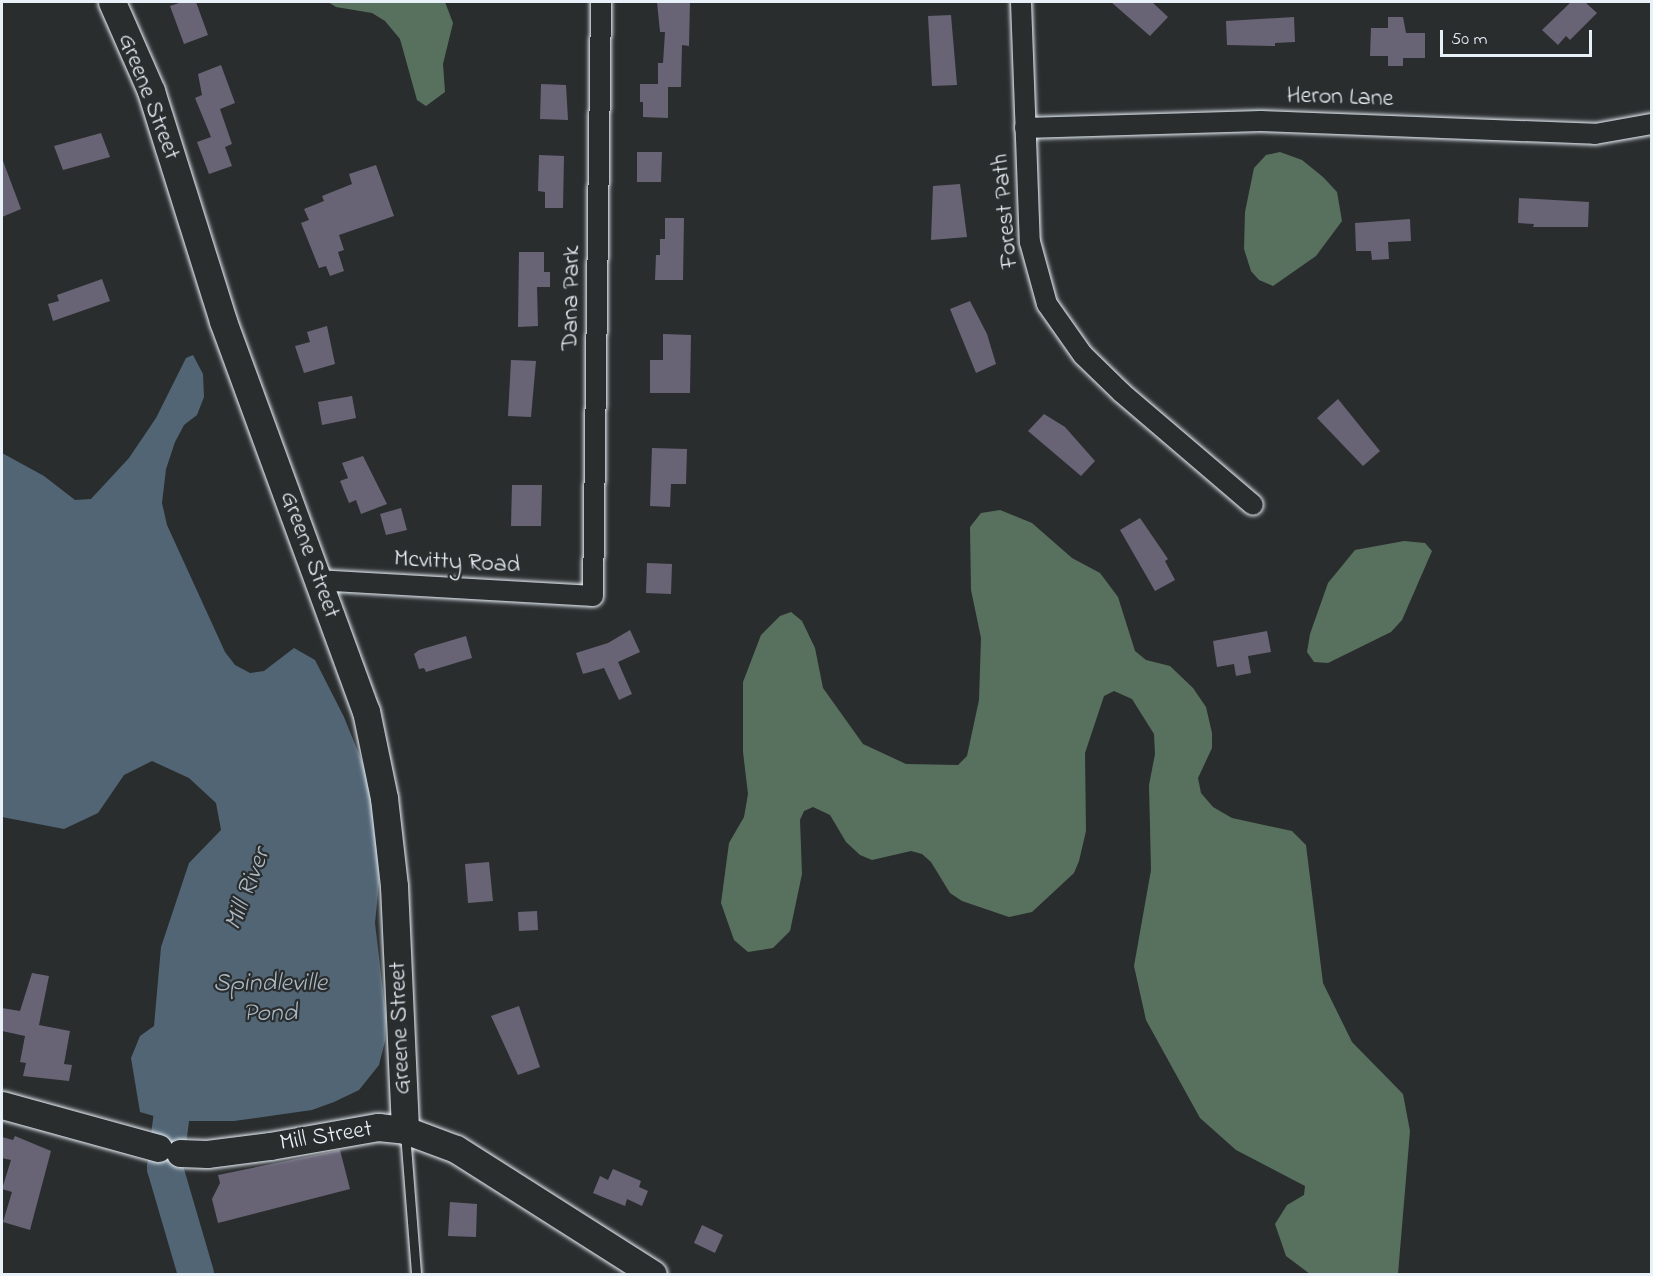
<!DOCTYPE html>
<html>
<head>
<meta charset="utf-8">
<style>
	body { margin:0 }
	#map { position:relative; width:1653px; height:1276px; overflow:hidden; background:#2a2d2e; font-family:"Indie Flower",sans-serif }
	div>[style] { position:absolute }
	.green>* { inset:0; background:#58715e }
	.water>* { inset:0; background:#526575 }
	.river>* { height:36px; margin:-18px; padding:0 18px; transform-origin:18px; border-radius:18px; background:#526575 }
	.building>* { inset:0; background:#686476 }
	.roads { filter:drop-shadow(0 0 2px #e8f1f8) drop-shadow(0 0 2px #e8f1f8) }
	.lane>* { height:9px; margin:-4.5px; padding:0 4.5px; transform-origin:4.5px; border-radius:4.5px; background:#2a2d2e }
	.street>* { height:20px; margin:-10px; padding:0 10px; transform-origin:10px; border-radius:10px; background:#2a2d2e }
	.secondary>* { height:27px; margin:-13.5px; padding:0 13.5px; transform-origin:13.5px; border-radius:13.5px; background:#2a2d2e }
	span { translate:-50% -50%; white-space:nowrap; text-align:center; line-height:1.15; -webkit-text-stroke:4.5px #2a2d2e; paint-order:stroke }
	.street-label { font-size:24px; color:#e8f1f8 }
	.water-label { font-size:26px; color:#acb9c4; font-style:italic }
	.frame { position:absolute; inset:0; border:3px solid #e8f1f8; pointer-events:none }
	.scale { position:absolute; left:1440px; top:30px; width:152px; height:27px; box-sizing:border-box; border:3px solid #e8f1f8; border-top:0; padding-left:8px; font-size:18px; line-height:21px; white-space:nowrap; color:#e8f1f8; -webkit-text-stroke:4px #2a2d2e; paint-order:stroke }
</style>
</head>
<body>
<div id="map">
	<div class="green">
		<div style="clip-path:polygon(328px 2px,445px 2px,453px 23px,443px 64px,445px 92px,426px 106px,417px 100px,400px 39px,385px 21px,372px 13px,336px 7px)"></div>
		<div style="clip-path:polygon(1280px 152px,1302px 160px,1323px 177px,1337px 192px,1342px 221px,1316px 256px,1273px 286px,1259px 280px,1251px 271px,1244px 249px,1245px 212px,1254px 168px,1266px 155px)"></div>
		<div style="clip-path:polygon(1000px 510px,1032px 523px,1072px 558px,1100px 573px,1118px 597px,1135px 651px,1146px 660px,1170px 666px,1193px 688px,1206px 707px,1212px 733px,1212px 748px,1198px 778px,1201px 793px,1213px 807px,1232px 818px,1292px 831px,1306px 845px,1323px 983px,1352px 1042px,1403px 1094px,1410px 1131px,1398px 1274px,1310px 1274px,1286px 1256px,1275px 1224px,1287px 1205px,1304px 1195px,1305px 1186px,1236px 1150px,1200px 1118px,1146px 1020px,1134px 966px,1151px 870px,1149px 785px,1155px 754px,1154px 734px,1132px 699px,1114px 691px,1104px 696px,1085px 753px,1086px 831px,1079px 861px,1074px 873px,1032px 912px,1009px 917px,962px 901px,950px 893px,931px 862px,922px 854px,911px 851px,872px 860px,860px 855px,846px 842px,830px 815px,813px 807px,804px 811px,800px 820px,802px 874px,790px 931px,773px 948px,748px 952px,734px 940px,721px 903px,729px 843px,744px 817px,748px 794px,743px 752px,743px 682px,761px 635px,780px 616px,791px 612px,802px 621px,815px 648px,823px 688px,863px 744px,906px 764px,958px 765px,967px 756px,979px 700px,981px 638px,971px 590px,970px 527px,981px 513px)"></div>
		<div style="clip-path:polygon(1404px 541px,1425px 543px,1432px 551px,1402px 620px,1391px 632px,1328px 663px,1314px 662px,1307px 652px,1310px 634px,1328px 583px,1355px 550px)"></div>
	</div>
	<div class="water">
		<div style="clip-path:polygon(193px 355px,203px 374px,204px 397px,197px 415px,184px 425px,175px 442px,166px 469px,162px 503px,167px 525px,225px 652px,235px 665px,250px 673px,264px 671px,294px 648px,315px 660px,344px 717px,373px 789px,377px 818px,379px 883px,375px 923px,386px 1017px,385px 1041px,379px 1065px,359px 1090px,334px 1102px,312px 1110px,234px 1121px,171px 1121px,140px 1112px,131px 1058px,140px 1036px,154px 1026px,161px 947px,189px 863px,221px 830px,216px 803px,189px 778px,152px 761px,124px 775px,98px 813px,64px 829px,2px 817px,2px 453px,44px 476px,75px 500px,91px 499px,129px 458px,156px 418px,186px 358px)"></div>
	</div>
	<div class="river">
		<div style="left:177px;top:1072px;width:97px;rotate:97.1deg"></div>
		<div style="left:165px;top:1168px;width:110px;rotate:73.7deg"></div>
	</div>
	<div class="building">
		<div style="clip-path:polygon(182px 2px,196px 2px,208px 35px,184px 44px,170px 6px)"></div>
		<div style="clip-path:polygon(657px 2px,690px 2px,689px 46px,682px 45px,681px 87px,668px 87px,668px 118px,643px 117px,643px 102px,640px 102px,640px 84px,658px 84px,658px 63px,663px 63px,665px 32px,660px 32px)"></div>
		<div style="clip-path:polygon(1111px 2px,1152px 2px,1168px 17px,1150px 36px)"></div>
		<div style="clip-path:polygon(1571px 2px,1585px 2px,1597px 13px,1570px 40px,1566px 36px,1558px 45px,1542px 30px)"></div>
		<div style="clip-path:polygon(951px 15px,957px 85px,932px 86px,928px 16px)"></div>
		<div style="clip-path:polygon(1294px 17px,1295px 42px,1275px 43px,1275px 46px,1227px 45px,1226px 21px)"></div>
		<div style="clip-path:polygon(1388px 17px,1403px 17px,1406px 33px,1425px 33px,1425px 58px,1403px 58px,1403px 66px,1388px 66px,1388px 56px,1370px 56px,1371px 28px,1388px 28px)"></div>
		<div style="clip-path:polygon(221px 65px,235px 103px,220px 109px,232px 144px,225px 147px,232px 166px,209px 174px,197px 142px,211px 137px,195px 98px,202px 95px,198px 74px)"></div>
		<div style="clip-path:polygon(541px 84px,566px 85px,568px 120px,540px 119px)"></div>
		<div style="clip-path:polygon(101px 133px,110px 157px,63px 170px,54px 146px)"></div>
		<div style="clip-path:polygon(637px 152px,662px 152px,661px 182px,637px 182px)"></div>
		<div style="clip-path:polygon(539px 155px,564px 156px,563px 208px,545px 208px,545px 192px,538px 191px)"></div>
		<div style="clip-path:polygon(3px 161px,21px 209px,2px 217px,2px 162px)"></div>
		<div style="clip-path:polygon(376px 165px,394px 216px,339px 235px,344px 250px,338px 252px,344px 271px,330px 276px,326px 266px,319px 268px,301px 223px,309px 220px,304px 209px,324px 201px,322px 196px,352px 184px,349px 174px)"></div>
		<div style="clip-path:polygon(960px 184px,967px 237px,931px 240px,933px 186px)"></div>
		<div style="clip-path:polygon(1519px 198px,1589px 202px,1588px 227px,1533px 227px,1534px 224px,1518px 223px)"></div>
		<div style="clip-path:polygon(665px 218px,684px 218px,683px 280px,655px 280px,656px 255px,660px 255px,660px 239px,665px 239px)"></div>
		<div style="clip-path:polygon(1410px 219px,1411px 241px,1388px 242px,1389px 259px,1372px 260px,1371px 251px,1356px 251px,1355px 223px)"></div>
		<div style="clip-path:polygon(519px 252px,544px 252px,544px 272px,550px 272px,550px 287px,537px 287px,538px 326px,518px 327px)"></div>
		<div style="clip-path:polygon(102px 279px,110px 301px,53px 321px,48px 304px,59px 301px,57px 295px)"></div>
		<div style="clip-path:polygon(970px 301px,987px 334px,996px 364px,976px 373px,950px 309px)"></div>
		<div style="clip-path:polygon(327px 326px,335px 364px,304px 373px,295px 346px,310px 342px,307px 332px)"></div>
		<div style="clip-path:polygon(663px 334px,691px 335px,690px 393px,650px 393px,650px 360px,663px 360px)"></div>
		<div style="clip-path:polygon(511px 360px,536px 361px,531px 417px,508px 416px)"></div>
		<div style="clip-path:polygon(352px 396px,356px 418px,322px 425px,318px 402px)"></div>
		<div style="clip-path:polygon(1338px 399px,1380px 451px,1363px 466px,1317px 418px)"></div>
		<div style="clip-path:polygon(1044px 414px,1065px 427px,1095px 461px,1081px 476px,1028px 431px)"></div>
		<div style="clip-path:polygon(652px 448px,687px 449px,686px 484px,671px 484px,670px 507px,650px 506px)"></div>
		<div style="clip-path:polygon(363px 456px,387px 504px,361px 514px,356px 500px,349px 503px,340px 481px,348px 478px,342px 463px)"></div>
		<div style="clip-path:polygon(512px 485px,542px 485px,541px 526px,511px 526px)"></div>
		<div style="clip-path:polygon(401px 508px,407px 530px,386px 535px,380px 514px)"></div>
		<div style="clip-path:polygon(1140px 518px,1168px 559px,1165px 561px,1175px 580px,1155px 591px,1120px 530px)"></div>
		<div style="clip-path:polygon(647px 563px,672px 564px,671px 594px,646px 593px)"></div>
		<div style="clip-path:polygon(630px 630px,640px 652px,618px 662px,632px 694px,619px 700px,604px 668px,583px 674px,576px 653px,608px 643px)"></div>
		<div style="clip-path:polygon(1267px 631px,1271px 652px,1248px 656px,1251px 673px,1236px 676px,1234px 664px,1217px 667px,1213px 641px)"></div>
		<div style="clip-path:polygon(466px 636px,472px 658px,426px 672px,424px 668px,419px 669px,414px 654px,419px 650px)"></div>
		<div style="clip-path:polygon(489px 862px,493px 901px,468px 903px,465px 864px)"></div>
		<div style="clip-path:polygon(537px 911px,538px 930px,519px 931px,518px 912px)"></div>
		<div style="clip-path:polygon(32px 973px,49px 976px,39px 1025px,70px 1031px,64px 1064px,72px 1065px,69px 1081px,23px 1076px,26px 1063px,20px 1062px,25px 1036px,2px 1031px,2px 1008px,20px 1011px)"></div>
		<div style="clip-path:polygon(519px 1006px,540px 1067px,518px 1075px,491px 1016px)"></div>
		<div style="clip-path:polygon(15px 1136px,51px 1151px,30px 1230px,3px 1222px,12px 1192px,2px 1189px,11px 1160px,2px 1158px,2px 1137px,13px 1140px)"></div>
		<div style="clip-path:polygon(340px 1150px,350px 1189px,218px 1223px,212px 1199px,220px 1183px,218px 1175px)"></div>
		<div style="clip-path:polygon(613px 1169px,641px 1181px,639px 1187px,648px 1191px,642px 1206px,627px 1199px,625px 1206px,593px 1193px,600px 1176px,608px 1180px)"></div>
		<div style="clip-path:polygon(450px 1202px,477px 1204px,476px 1237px,448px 1236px)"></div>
		<div style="clip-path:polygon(702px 1225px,723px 1235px,715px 1253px,694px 1243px)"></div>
	</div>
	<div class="roads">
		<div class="lane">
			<div style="left:405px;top:1133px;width:141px;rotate:85.5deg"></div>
		</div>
		<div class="street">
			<div style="left:1021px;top:2px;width:240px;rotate:87.9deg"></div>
			<div style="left:1030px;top:242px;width:64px;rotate:74.7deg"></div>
			<div style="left:1047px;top:304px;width:62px;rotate:54.8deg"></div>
			<div style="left:1083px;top:355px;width:54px;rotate:44.3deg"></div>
			<div style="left:1122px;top:393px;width:172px;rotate:40.5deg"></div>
			<div style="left:1025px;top:128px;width:236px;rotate:-1.7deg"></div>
			<div style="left:1261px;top:121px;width:334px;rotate:2.2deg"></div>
			<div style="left:1595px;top:134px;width:58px;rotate:-10deg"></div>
			<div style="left:317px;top:580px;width:276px;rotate:3.3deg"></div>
			<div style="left:593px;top:596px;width:594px;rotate:-89.23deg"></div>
		</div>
		<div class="secondary">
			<div style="left:112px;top:2px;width:97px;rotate:66.3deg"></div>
			<div style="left:151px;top:91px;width:241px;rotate:72.6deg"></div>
			<div style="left:223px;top:321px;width:415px;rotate:69.9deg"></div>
			<div style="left:366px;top:711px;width:89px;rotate:78.3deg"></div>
			<div style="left:384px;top:798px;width:89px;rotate:83.5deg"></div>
			<div style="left:394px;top:886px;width:244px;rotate:87.4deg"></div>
			<div style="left:2px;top:1105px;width:162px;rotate:15.4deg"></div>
			<div style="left:180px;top:1153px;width:27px;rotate:2deg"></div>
			<div style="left:207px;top:1154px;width:64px;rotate:-7.2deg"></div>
			<div style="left:270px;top:1146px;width:110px;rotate:-10deg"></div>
			<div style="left:378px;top:1127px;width:27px;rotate:6deg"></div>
			<div style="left:405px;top:1130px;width:54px;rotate:20.4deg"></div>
			<div style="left:456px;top:1149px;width:233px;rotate:32.4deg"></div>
		</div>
	</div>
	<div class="street-label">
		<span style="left:148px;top:97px;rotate:69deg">Greene Street</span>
		<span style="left:1340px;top:98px;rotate:2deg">Heron Lane</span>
		<span style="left:1006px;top:211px;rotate:-95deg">Forest Path</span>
		<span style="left:572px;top:298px;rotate:-89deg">Dana Park</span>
		<span style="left:309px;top:555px;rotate:70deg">Greene Street</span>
		<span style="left:457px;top:563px;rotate:3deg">Mcvitty Road</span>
		<span style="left:401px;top:1028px;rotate:-92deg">Greene Street</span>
		<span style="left:326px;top:1137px;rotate:-9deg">Mill Street</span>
	</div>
	<div class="water-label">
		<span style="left:249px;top:890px;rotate:-69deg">Mill River</span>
		<span style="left:270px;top:1000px">Spindleville<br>Pond</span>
	</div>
	<div class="frame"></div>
	<div class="scale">50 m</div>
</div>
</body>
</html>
